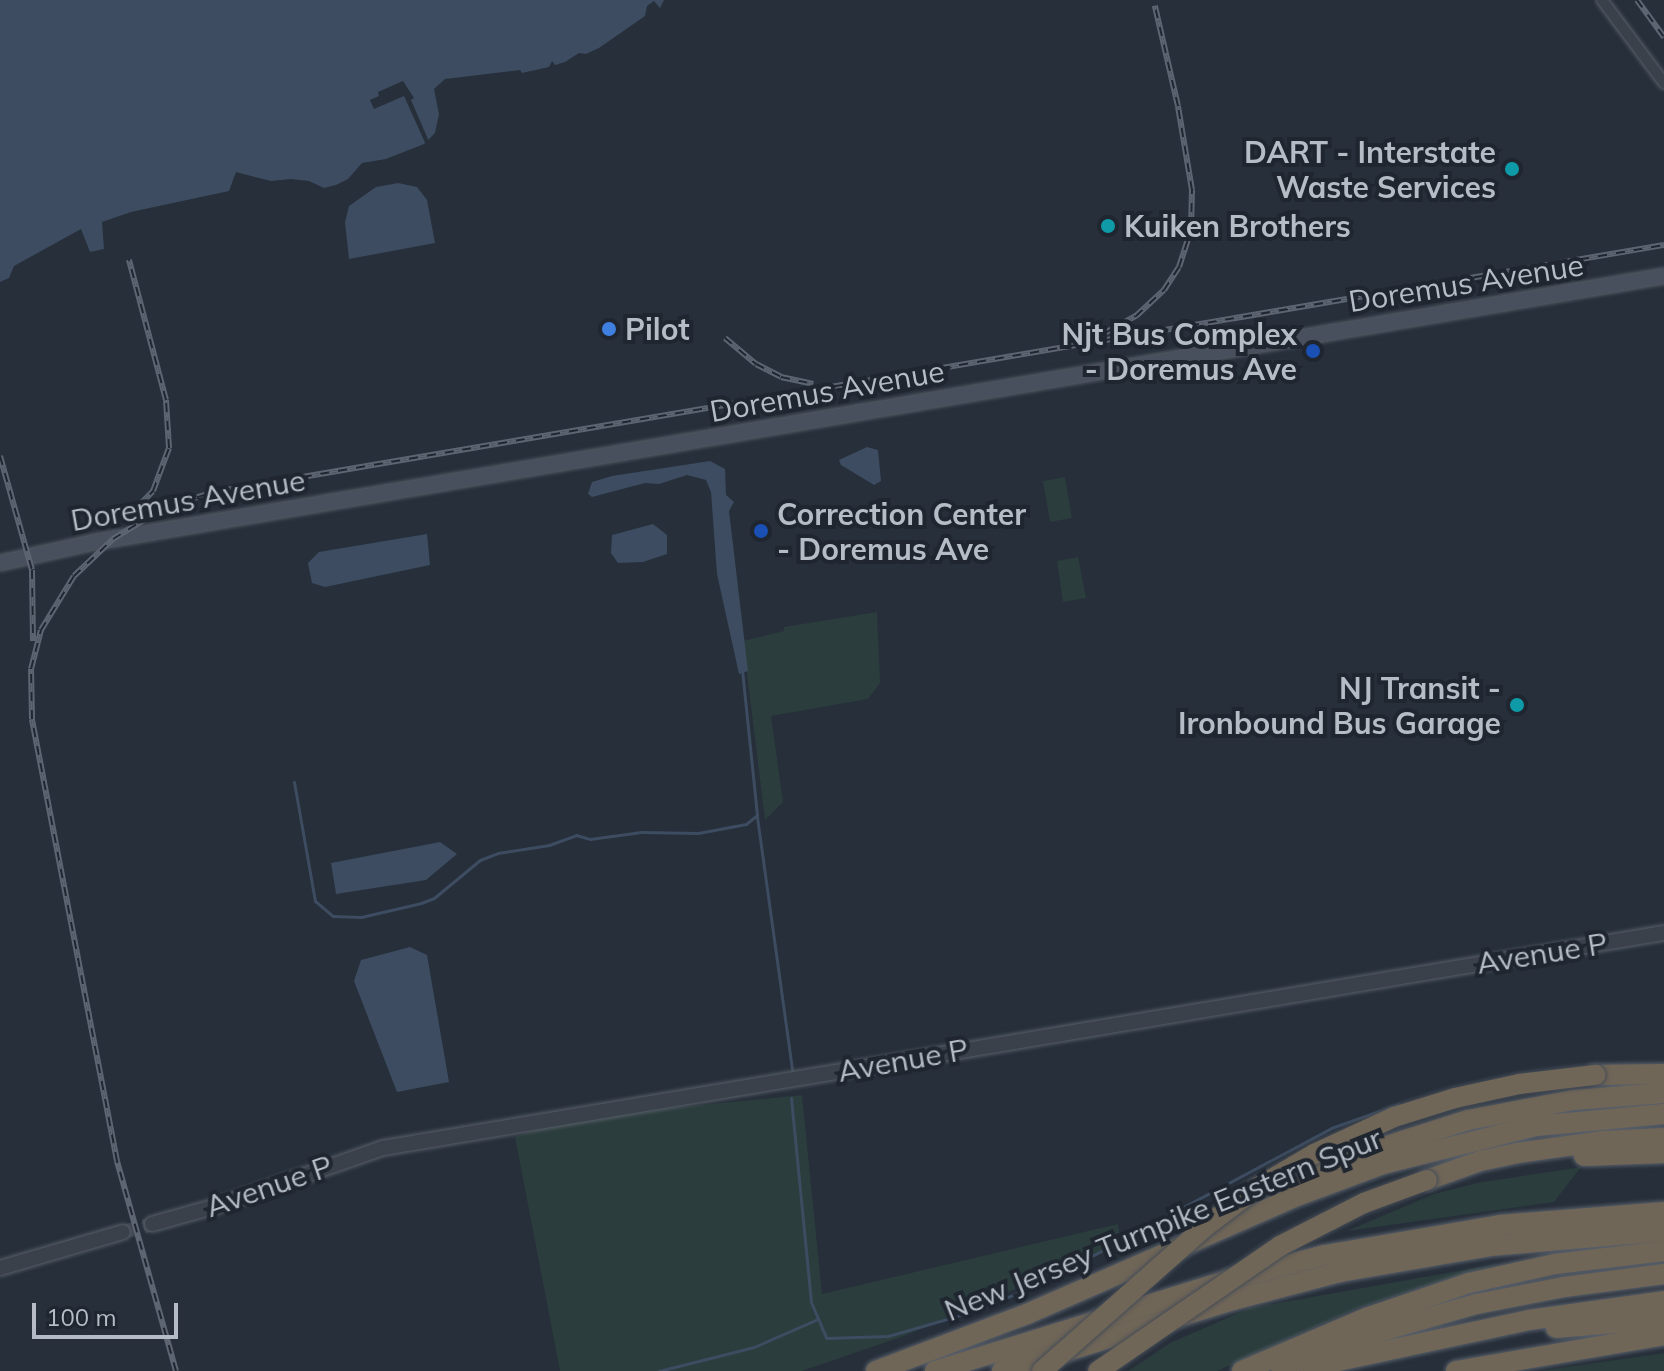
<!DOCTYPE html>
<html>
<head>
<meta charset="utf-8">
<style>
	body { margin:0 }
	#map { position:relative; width:1664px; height:1371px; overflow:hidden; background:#262f3a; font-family:Mulish,sans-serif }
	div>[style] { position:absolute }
	.green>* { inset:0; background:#2b3d3d }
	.water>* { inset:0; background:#3d4c61 }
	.pier>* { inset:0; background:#262f3a }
	.stream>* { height:3px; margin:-1.5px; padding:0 1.5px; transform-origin:1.5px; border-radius:1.5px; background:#3d4c61 }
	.tertiary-tunnel>* { height:14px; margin-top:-7px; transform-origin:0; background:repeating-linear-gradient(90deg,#3b444f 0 14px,transparent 0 21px) }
	.roads { filter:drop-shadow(0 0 2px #585f69) drop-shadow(0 0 2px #585f69) }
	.minor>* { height:10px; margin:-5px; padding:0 5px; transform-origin:5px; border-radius:5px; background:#3a414b }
	.tertiary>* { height:14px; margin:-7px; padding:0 7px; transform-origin:7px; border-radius:7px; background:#3a414b }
	.secondary>* { height:14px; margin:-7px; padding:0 7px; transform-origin:7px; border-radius:7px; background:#48505d }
	.motorway>* { height:20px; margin:-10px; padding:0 10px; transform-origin:10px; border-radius:10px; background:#706658 }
	.rail>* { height:6px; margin-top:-3px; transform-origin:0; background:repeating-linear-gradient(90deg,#1f2630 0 9px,#5c6571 0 18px); box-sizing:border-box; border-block:2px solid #5c6571 }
	.bridges { filter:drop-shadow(0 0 2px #454c56) drop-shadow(0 0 2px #454c56) }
	.motorway-bridge>* { height:20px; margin:-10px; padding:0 10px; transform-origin:10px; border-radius:10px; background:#706658 }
	.dots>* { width:22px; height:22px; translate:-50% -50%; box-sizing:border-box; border:4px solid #1f2630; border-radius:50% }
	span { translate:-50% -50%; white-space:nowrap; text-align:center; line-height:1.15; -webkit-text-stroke:8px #1f2630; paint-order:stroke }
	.poi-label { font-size:30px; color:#b5bcc6; font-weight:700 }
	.right { translate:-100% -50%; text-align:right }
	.left { translate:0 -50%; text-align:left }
	.street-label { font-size:30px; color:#b5bcc6 }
	.scale { position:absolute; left:32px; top:1303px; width:146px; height:36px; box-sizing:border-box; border:4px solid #b5bcc6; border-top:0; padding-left:10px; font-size:24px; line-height:28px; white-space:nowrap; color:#b5bcc6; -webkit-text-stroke:6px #1f2630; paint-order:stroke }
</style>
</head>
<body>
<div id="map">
	<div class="green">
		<div style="clip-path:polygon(1065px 477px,1072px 518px,1050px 522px,1043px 481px)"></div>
		<div style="clip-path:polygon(1078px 557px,1086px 598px,1063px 602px,1057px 561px)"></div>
		<div style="clip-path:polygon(877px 612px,880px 683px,868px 699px,771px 716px,783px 802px,765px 820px,743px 641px,784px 631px,784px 627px)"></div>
		<div style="clip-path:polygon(802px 1095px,822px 1294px,1118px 1224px,1121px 1244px,904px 1336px,802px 1371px,560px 1371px,515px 1137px,575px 1118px)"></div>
		<div style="clip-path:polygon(1581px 1167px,1554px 1202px,1347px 1231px,1434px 1194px,1477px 1183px)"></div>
		<div style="clip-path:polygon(1498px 1264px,1358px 1308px,1217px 1371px,1128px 1371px,1170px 1343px,1250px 1308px)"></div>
		<div style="clip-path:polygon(1664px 1353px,1664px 1371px,1540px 1371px)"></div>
	</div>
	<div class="water">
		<div style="clip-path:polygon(0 0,664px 0,660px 8px,654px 1px,647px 6px,645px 16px,599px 48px,586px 54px,579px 53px,565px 62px,555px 65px,552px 61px,549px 67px,522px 73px,520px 70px,445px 79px,434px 89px,439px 114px,435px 133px,424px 144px,386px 159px,362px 163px,348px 179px,336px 185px,324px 188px,309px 181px,291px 179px,271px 181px,236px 172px,229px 191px,131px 212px,102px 222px,104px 249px,90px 252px,81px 229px,14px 266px,9px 278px,0 282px)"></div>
		<div style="clip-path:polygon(398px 183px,417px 187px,427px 200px,435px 243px,349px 259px,345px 222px,349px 206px,376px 187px)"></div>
		<div style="clip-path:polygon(867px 447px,878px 450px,881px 481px,874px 485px,841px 465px,839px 460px)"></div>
		<div style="clip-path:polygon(710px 461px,725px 469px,726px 495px,734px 502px,729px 511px,748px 671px,739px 674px,717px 574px,711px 492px,706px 480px,687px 475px,659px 484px,645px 483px,592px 497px,588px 494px,592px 482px,612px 476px)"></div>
		<div style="clip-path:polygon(653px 524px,667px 535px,667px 554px,643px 562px,618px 563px,611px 553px,612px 535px)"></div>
		<div style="clip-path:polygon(427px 534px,430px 565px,325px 587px,312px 583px,308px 563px,319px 552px)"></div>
		<div style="clip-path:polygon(440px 842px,457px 854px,426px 880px,336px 894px,331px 863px)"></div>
		<div style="clip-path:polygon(410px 947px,427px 955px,449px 1082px,397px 1092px,354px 981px,361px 960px)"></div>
	</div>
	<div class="pier">
		<div style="clip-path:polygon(403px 81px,414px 98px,411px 100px,430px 144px,427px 147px,404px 96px,374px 109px,370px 100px,379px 96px,378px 92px)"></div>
	</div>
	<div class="stream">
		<div style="left:294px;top:782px;width:121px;rotate:80deg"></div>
		<div style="left:315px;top:901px;width:23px;rotate:40deg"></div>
		<div style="left:333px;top:916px;width:28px;rotate:2deg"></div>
		<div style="left:361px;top:917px;width:62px;rotate:-13.1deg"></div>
		<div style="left:421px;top:903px;width:14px;rotate:-21deg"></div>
		<div style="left:434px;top:898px;width:60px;rotate:-39.6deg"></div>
		<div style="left:480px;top:860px;width:19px;rotate:-21deg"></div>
		<div style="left:498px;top:853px;width:52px;rotate:-8.9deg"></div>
		<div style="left:549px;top:845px;width:29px;rotate:-20deg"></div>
		<div style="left:576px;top:835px;width:15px;rotate:16deg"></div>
		<div style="left:590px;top:839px;width:52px;rotate:-7.7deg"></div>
		<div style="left:642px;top:832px;width:56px;rotate:1deg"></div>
		<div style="left:698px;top:833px;width:49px;rotate:-10.6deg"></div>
		<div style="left:746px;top:824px;width:14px;rotate:-39deg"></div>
		<div style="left:757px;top:815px;width:145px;rotate:-95.9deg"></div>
		<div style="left:757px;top:817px;width:255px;rotate:82.1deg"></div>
		<div style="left:791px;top:1098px;width:205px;rotate:84.4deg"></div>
		<div style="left:811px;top:1302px;width:39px;rotate:67deg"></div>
		<div style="left:826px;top:1338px;width:62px;rotate:-1.8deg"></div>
		<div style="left:888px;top:1336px;width:94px;rotate:-16.1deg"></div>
		<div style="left:978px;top:1310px;width:73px;rotate:-23.4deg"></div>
		<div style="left:1045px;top:1281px;width:324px;rotate:-28.1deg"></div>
		<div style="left:1331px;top:1128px;width:72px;rotate:-19.4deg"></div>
		<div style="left:659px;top:1371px;width:98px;rotate:-14.2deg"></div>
		<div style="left:754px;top:1347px;width:70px;rotate:-23.6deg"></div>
	</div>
	<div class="tertiary-tunnel">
		<div style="left:123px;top:1232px;width:30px;rotate:-15deg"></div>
	</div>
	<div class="roads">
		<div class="minor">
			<div style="left:1602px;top:0;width:104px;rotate:53.2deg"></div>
		</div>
		<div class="tertiary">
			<div style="left:152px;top:1224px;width:67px;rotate:-15.5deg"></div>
			<div style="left:217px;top:1206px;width:176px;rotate:-19.3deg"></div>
			<div style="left:383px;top:1148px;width:1299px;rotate:-9.53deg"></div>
			<div style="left:0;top:1268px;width:128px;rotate:-16.3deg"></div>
		</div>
		<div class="secondary">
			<div style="left:0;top:563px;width:97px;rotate:-12.5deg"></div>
			<div style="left:95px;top:542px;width:1591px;rotate:-9.62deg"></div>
		</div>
		<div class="motorway">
			<div style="left:1595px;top:1075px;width:69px;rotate:-0.8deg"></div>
			<div style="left:1584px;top:1156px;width:80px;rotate:-2.1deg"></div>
			<div style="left:1427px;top:1180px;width:56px;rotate:-19.7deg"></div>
			<div style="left:1480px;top:1161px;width:38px;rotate:-12deg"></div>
			<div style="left:1517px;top:1153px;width:86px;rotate:-8deg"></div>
			<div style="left:1602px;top:1141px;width:62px;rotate:-2.8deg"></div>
			<div style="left:1294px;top:1184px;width:93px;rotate:-22.7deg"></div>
			<div style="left:1380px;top:1148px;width:92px;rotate:-17.7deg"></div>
			<div style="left:1468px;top:1120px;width:107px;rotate:-10.8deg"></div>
			<div style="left:1573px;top:1100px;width:91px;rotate:-4.4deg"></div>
			<div style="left:1556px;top:1328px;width:108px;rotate:-4.8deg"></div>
			<div style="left:1281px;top:1367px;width:100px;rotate:-19.9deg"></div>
			<div style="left:1375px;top:1333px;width:106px;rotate:-15.9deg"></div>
			<div style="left:1477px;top:1304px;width:89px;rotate:-11.1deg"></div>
			<div style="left:1564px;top:1287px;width:101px;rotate:-7.4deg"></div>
			<div style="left:1310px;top:1367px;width:224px;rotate:-12.1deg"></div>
			<div style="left:1529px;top:1320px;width:136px;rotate:-8deg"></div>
			<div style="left:876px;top:1371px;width:161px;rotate:-20.7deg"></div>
			<div style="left:1027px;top:1314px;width:298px;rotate:-23.6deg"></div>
			<div style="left:1300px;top:1195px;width:89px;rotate:-20.5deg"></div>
			<div style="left:1383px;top:1164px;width:157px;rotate:-14deg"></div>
			<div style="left:1535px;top:1126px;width:130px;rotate:-5.3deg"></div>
			<div style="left:935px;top:1371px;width:304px;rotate:-17.2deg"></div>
			<div style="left:1225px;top:1281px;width:103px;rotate:-14.6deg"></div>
			<div style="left:1325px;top:1255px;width:178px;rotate:-9.7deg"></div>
			<div style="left:1500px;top:1225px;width:165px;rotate:-4.5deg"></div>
			<div style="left:1002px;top:1371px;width:242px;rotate:-17.1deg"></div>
			<div style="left:1233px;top:1300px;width:111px;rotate:-14.7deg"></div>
			<div style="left:1340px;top:1272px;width:152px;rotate:-9.8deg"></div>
			<div style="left:1490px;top:1246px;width:175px;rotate:-4.9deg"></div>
			<div style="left:1242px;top:1371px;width:135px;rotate:-23.1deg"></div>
			<div style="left:1366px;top:1318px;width:109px;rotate:-18.8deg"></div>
			<div style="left:1469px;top:1283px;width:88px;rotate:-12.5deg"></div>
			<div style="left:1555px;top:1264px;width:110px;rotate:-6.8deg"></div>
			<div style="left:1456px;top:1371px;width:211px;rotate:-9.8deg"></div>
		</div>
	</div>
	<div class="rail">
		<div style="left:1637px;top:0;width:46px;rotate:53.9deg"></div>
		<div style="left:1103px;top:334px;width:38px;rotate:-29deg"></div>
		<div style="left:1136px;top:316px;width:38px;rotate:-43deg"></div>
		<div style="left:1164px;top:290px;width:27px;rotate:-57deg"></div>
		<div style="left:1179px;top:267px;width:39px;rotate:-72deg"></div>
		<div style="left:1191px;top:230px;width:40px;rotate:-88.6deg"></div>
		<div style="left:1192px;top:190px;width:85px;rotate:-99.5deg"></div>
		<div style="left:1178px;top:106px;width:103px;rotate:-103deg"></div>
		<div style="left:725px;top:338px;width:40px;rotate:40deg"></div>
		<div style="left:756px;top:364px;width:28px;rotate:27deg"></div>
		<div style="left:781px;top:377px;width:33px;rotate:12deg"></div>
		<div style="left:0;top:456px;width:118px;rotate:74.3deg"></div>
		<div style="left:32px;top:570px;width:71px;rotate:89.2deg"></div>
		<div style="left:125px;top:520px;width:40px;rotate:-46deg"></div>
		<div style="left:153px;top:491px;width:46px;rotate:-69.6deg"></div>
		<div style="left:169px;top:448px;width:48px;rotate:-93.6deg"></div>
		<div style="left:166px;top:400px;width:145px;rotate:-104.8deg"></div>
		<div style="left:176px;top:1371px;width:218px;rotate:-105.7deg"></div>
		<div style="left:117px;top:1161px;width:450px;rotate:-100.9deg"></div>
		<div style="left:32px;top:719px;width:50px;rotate:-91.1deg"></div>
		<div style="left:31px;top:669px;width:40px;rotate:-75.6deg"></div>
		<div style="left:41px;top:630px;width:63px;rotate:-58.6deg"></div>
		<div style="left:74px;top:576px;width:54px;rotate:-43.5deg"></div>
		<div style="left:113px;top:539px;width:59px;rotate:-31.8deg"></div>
		<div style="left:163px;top:508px;width:53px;rotate:-17.4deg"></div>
		<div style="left:214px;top:492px;width:1471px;rotate:-9.67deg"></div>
	</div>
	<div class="bridges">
		<div class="motorway-bridge">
			<div style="left:1042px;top:1371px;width:219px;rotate:-41.5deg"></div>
			<div style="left:1206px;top:1226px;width:65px;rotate:-36.9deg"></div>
			<div style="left:1258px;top:1187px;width:65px;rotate:-30.5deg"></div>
			<div style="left:1314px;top:1154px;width:88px;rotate:-24.8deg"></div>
			<div style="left:1394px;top:1117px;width:64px;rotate:-17.3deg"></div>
			<div style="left:1455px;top:1098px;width:66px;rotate:-12.3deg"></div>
			<div style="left:1519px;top:1084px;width:77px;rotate:-6.8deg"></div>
			<div style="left:1098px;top:1371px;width:221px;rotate:-34.5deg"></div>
			<div style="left:1280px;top:1246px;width:94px;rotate:-27.1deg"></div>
			<div style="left:1364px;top:1203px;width:67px;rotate:-20.1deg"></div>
		</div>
	</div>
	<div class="dots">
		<div style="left:1512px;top:169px;background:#0f9aa8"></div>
		<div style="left:1108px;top:226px;background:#0f9aa8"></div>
		<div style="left:609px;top:329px;background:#3f7fe0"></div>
		<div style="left:1313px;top:351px;background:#1a4fb4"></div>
		<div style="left:761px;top:531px;background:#1a4fb4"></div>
		<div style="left:1517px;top:705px;background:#0f9aa8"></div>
	</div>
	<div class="poi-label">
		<span class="right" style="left:1496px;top:169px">DART - Interstate<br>Waste Services</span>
		<span class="left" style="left:1124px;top:226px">Kuiken Brothers</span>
		<span class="left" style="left:625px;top:329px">Pilot</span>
		<span class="right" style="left:1297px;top:351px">Njt Bus Complex<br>- Doremus Ave</span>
		<span class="left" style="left:777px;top:531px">Correction Center<br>- Doremus Ave</span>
		<span class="right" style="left:1501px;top:705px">NJ Transit -<br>Ironbound Bus Garage</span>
	</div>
	<div class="street-label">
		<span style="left:1466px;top:283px;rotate:-9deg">Doremus Avenue</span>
		<span style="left:827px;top:391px;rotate:-10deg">Doremus Avenue</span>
		<span style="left:188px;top:500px;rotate:-10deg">Doremus Avenue</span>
		<span style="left:1542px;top:953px;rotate:-9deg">Avenue P</span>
		<span style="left:903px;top:1060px;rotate:-10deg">Avenue P</span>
		<span style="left:269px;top:1186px;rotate:-19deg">Avenue P</span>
		<span style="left:1163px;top:1224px;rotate:-22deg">New Jersey Turnpike Eastern Spur</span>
	</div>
	<div class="scale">100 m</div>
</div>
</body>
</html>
